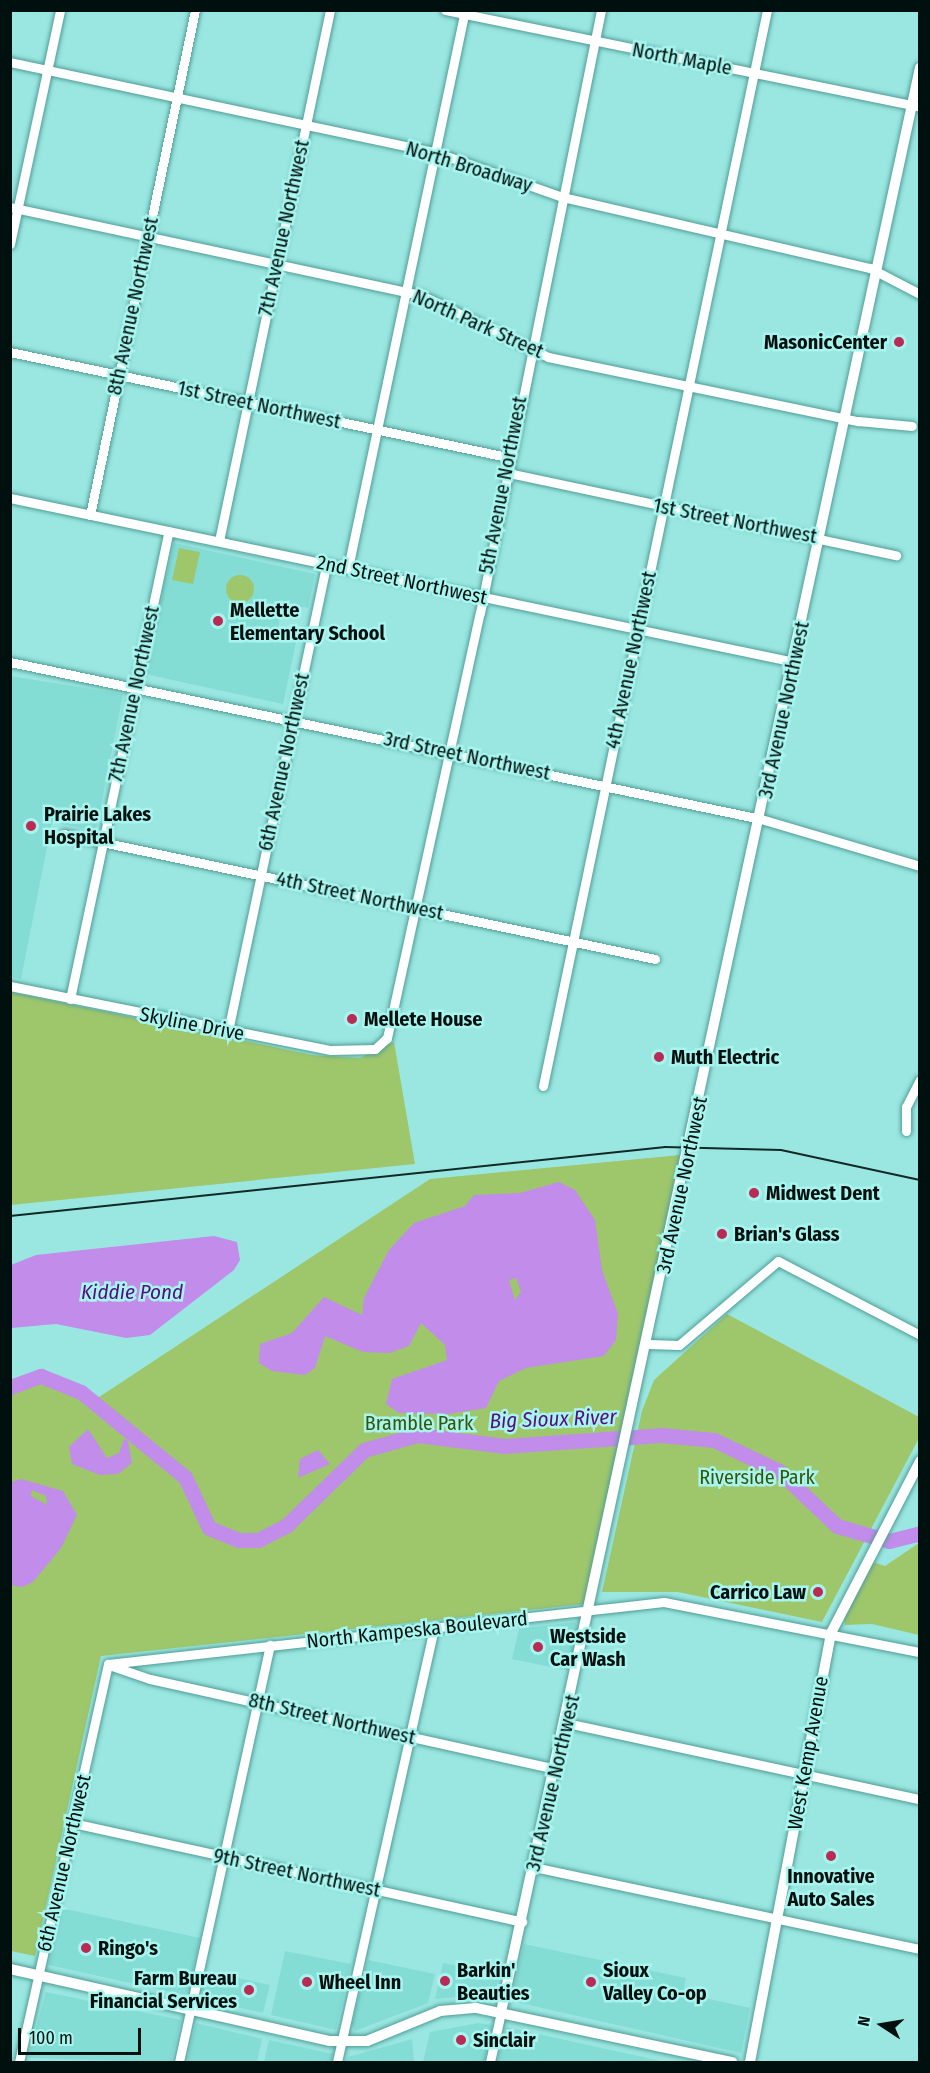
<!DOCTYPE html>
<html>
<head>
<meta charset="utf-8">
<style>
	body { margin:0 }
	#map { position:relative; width:930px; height:2073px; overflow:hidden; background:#9ae7e1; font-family:"Fira Sans Condensed",sans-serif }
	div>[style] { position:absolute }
	.built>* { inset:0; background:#84ddd5 }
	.green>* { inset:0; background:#9ec76c }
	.round { border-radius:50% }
	.water>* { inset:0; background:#c18cea }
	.river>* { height:15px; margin:-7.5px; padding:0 7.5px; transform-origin:7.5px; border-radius:7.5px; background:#c18cea }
	.roads { filter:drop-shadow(0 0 2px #519d97) drop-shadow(0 0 2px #519d97) }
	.minor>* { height:9px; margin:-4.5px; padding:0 4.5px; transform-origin:4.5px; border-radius:4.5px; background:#fff }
	.major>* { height:10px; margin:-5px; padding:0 5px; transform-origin:5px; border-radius:5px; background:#fff }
	.rail>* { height:2px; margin:-1px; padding:0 1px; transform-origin:1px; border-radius:1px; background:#122927 }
	.dots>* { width:16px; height:16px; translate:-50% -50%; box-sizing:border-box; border:3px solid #a7f5ee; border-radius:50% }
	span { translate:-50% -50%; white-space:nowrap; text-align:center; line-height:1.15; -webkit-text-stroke:5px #a7f5ee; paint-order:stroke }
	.street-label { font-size:20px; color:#00100f }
	.poi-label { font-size:20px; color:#00100f; font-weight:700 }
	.right { translate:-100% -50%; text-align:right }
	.left { translate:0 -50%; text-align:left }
	.park-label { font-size:20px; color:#385407 }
	.water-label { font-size:21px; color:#570c7f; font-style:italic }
	.frame { position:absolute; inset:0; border:12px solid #00100f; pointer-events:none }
	.north { position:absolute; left:852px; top:1995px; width:60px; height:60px; -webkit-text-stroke:4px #a7f5ee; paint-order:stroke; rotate:282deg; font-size:16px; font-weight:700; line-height:24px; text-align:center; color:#00100f }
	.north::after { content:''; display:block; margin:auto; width:21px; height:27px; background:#00100f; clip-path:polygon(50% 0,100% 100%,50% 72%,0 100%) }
	.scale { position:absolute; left:18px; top:2028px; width:123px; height:27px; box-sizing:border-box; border:3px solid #00100f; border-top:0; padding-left:8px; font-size:18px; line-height:21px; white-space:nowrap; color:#00100f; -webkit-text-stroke:4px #a7f5ee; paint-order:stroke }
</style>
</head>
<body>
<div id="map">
	<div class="built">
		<div style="clip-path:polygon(174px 543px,315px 574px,308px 608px,283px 603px,277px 633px,297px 638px,283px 704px,145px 674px)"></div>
		<div style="clip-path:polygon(10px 676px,123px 694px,96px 831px,52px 822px,21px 979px,10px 977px)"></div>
		<div style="clip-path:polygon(575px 1622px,579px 1629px,570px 1671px,512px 1659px,519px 1629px)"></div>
		<div style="clip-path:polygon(61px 1908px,200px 1938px,188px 1990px,184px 1995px,49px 1965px)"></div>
		<div style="clip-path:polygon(524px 1944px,686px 1978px,683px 1993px,750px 2008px,741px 2053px,511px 2001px)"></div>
		<div style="clip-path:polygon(285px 1951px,351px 1964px,336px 2030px,271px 2015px)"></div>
		<div style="clip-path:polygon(368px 1960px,435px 1974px,428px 2003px,355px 2031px,352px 2024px)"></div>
		<div style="clip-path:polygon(443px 1963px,500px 1973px,494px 1994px,435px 1999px)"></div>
		<div style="clip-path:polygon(205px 1971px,270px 1985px,263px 2013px,201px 1999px)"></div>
		<div style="clip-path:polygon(46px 1992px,181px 2020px,171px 2062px,28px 2058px)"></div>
		<div style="clip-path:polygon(196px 2023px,262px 2039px,257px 2062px,187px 2062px)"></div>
		<div style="clip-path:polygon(478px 2023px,492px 2025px,484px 2062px,423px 2062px,430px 2032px)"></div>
		<div style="clip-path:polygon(506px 2027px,666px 2062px,498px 2062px)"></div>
		<div style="clip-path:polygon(412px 2039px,414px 2062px,344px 2062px,348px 2057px)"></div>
		<div style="clip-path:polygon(269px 2040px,333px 2054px,331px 2062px,264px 2062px)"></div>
	</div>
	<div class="green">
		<div style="clip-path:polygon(179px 548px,200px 552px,193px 584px,172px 580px)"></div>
		<div class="round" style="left:226px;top:575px;width:28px;height:28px"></div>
		<div style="clip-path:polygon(11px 992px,312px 1055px,360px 1058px,394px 1042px,415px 1164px,11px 1205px)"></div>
		<div style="clip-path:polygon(680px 1155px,584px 1604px,101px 1656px,35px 1956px,11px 1951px,11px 1387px,32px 1377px,51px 1378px,93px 1401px,430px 1179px)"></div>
		<div style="clip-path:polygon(727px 1314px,919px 1417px,919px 1438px,822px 1622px,678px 1592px,602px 1592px,642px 1411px,654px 1380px)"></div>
		<div style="clip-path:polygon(919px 1543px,919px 1635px,872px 1624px,845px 1625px,844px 1615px,873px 1562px,885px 1566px)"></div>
	</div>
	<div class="water">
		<div style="clip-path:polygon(evenodd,559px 1182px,575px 1190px,595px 1220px,602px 1270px,618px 1314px,616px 1340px,604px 1356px,526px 1368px,499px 1381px,486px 1408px,448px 1414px,399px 1413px,386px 1404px,392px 1379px,447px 1360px,445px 1345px,421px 1323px,409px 1346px,389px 1353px,363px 1352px,325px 1336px,315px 1368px,305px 1375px,272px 1371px,259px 1363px,260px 1344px,292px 1333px,324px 1297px,362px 1315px,364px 1298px,389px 1250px,414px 1223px,465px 1206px,474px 1195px,520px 1193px,559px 1182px,516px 1278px,521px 1292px,515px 1300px,509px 1280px,516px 1278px)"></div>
		<div style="clip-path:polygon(214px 1236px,237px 1242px,240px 1260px,234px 1270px,150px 1335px,126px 1338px,56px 1324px,11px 1328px,11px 1265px,36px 1255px)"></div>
		<div style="clip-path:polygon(88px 1429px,107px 1458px,119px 1453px,124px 1439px,128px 1441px,132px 1463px,118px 1474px,100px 1475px,72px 1464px,69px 1447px)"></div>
		<div style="clip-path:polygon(318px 1450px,330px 1464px,298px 1478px,300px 1459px)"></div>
		<div style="clip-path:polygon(evenodd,21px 1479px,63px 1491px,77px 1515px,61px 1548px,33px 1582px,22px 1587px,10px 1585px,11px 1482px,21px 1479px,32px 1490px,46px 1496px,47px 1505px,31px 1496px,32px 1490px)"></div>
	</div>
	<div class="river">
		<div style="left:10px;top:1387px;width:33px;rotate:-20deg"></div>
		<div style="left:41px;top:1376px;width:43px;rotate:21.8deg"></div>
		<div style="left:81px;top:1392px;width:134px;rotate:39.3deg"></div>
		<div style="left:185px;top:1477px;width:56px;rotate:64.8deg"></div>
		<div style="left:209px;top:1528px;width:32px;rotate:22deg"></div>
		<div style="left:239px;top:1540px;width:19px"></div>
		<div style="left:258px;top:1540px;width:33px;rotate:-27deg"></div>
		<div style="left:287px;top:1525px;width:107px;rotate:-44.2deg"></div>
		<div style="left:364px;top:1450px;width:55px;rotate:-15.8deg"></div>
		<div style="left:417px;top:1435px;width:89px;rotate:7.1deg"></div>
		<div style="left:505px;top:1446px;width:156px;rotate:-4deg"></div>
		<div style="left:661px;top:1435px;width:53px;rotate:5.4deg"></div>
		<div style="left:714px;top:1440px;width:72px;rotate:25.5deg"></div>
		<div style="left:779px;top:1471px;width:80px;rotate:43.5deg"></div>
		<div style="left:837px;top:1526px;width:54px;rotate:16.1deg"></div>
		<div style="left:889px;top:1541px;width:32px;rotate:-14deg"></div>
	</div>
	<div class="roads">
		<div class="minor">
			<div style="left:445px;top:10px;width:485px;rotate:11.5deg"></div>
			<div style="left:10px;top:62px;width:434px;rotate:12deg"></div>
			<div style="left:435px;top:152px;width:135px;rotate:19.5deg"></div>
			<div style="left:562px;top:197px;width:316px;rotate:13deg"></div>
			<div style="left:870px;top:268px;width:56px;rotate:27.5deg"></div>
			<div style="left:10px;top:207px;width:420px;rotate:12.1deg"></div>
			<div style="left:421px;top:295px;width:141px;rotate:26deg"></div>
			<div style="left:548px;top:357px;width:317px;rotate:11.7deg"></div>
			<div style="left:858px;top:421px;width:54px;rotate:5.3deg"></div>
			<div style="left:10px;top:244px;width:239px;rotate:-77.9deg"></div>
			<div style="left:10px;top:352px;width:508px;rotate:11.93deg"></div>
			<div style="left:504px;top:472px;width:401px;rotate:12deg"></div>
			<div style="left:10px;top:498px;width:801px;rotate:11.81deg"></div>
			<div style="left:90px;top:515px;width:516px;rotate:-78.25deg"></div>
			<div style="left:219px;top:541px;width:542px;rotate:-78.19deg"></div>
			<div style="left:348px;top:568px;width:570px;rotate:-78.16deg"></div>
			<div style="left:10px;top:662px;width:767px;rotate:11.81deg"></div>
			<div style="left:761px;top:819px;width:166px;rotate:16.5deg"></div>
			<div style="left:64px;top:834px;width:604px;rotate:11.94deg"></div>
			<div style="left:10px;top:986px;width:327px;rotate:11.3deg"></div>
			<div style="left:331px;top:1050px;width:44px;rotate:-1.3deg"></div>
			<div style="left:375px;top:1049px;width:16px;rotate:-43deg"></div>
			<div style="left:387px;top:1038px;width:435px;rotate:-77.7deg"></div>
			<div style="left:480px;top:613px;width:615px;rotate:-78.65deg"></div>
			<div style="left:70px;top:999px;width:478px;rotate:-78.1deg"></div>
			<div style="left:228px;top:1031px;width:477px;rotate:-78.1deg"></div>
			<div style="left:543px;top:1086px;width:1099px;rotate:-78.24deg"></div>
			<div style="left:906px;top:1131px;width:24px;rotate:-90deg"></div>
			<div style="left:906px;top:1107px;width:30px;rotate:-63deg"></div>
			<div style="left:648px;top:1344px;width:31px;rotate:2deg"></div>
			<div style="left:679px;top:1345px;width:130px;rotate:-40.3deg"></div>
			<div style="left:778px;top:1261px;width:160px;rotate:27.5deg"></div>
			<div style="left:108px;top:1664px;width:559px;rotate:-6.36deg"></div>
			<div style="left:664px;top:1602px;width:261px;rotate:11.1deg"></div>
			<div style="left:109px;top:1665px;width:43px;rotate:18.9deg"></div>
			<div style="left:150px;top:1679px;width:417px;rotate:12.5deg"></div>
			<div style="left:567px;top:1723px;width:361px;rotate:12.2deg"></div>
			<div style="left:73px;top:1823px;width:460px;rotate:12.4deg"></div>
			<div style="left:534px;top:1867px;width:395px;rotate:12deg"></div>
			<div style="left:19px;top:2062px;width:408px;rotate:-77.4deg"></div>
			<div style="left:179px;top:2062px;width:427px;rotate:-77.7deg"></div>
			<div style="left:337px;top:2062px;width:444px;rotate:-77.4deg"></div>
			<div style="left:490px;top:2062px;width:51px;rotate:-77.6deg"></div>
		</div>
		<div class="major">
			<div style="left:10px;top:1969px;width:327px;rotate:12.7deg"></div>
			<div style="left:329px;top:2041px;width:38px"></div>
			<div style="left:367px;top:2041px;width:79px;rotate:-22.3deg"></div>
			<div style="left:440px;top:2011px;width:36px;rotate:-5deg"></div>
			<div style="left:476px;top:2008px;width:262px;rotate:11.9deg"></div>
			<div style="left:501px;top:2012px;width:1989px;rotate:-77.84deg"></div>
			<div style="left:750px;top:2062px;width:437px;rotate:-79.3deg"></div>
			<div style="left:831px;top:1633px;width:194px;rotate:-62.6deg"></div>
		</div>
	</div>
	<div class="rail">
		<div style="left:10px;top:1216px;width:659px;rotate:-6.01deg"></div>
		<div style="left:665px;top:1147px;width:116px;rotate:1.5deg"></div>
		<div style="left:781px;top:1150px;width:142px;rotate:12.2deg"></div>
	</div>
	<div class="dots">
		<div style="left:899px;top:342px;background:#b92a54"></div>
		<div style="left:218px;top:621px;background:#b92a54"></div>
		<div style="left:31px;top:826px;background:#b92a54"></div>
		<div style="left:352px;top:1019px;background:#b92a54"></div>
		<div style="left:659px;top:1057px;background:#b92a54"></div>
		<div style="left:754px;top:1193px;background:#b92a54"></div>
		<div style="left:722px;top:1234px;background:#b92a54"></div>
		<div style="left:818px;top:1592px;background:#b92a54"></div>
		<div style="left:538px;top:1647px;background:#b92a54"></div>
		<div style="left:831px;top:1856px;background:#b92a54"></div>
		<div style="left:86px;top:1948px;background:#b92a54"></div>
		<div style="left:445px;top:1981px;background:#b92a54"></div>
		<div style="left:307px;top:1982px;background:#b92a54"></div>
		<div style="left:591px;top:1982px;background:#b92a54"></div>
		<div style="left:249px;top:1990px;background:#b92a54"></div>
		<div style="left:461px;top:2040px;background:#b92a54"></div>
	</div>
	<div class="street-label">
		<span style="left:682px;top:59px;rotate:11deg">North Maple</span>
		<span style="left:469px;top:167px;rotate:17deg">North Broadway</span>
		<span style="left:284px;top:228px;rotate:-78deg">7th Avenue Northwest</span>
		<span style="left:133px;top:306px;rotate:-78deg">8th Avenue Northwest</span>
		<span style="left:478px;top:324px;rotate:24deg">North Park Street</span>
		<span style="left:259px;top:405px;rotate:12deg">1st Street Northwest</span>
		<span style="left:503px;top:485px;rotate:-79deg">5th Avenue Northwest</span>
		<span style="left:735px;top:521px;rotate:11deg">1st Street Northwest</span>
		<span style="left:402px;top:580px;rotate:12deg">2nd Street Northwest</span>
		<span style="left:631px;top:660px;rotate:-78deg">4th Avenue Northwest</span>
		<span style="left:134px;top:694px;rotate:-78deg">7th Avenue Northwest</span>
		<span style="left:784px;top:710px;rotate:-78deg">3rd Avenue Northwest</span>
		<span style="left:467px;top:756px;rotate:12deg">3rd Street Northwest</span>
		<span style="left:284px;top:762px;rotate:-78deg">6th Avenue Northwest</span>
		<span style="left:360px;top:896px;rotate:12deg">4th Street Northwest</span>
		<span style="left:192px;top:1024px;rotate:11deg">Skyline Drive</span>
		<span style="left:682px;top:1185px;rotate:-78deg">3rd Avenue Northwest</span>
		<span style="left:417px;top:1630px;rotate:-6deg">North Kampeska Boulevard</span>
		<span style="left:332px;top:1719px;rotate:13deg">8th Street Northwest</span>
		<span style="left:808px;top:1753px;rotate:-80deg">West Kemp Avenue</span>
		<span style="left:553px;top:1783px;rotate:-77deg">3rd Avenue Northwest</span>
		<span style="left:64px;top:1863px;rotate:-77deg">6th Avenue Northwest</span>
		<span style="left:297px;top:1873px;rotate:12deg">9th Street Northwest</span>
	</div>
	<div class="poi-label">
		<span class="right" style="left:887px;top:342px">MasonicCenter</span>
		<span class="left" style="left:230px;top:622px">Mellette<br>Elementary School</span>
		<span class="left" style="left:44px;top:826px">Prairie Lakes<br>Hospital</span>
		<span class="left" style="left:364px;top:1019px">Mellete House</span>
		<span class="left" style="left:671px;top:1057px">Muth Electric</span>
		<span class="left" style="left:766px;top:1193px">Midwest Dent</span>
		<span class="left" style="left:734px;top:1234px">Brian's Glass</span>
		<span class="right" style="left:806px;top:1592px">Carrico Law</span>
		<span class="left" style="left:550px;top:1648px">Westside<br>Car Wash</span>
		<span style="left:831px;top:1888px">Innovative<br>Auto Sales</span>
		<span class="left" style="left:98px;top:1948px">Ringo's</span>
		<span class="left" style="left:457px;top:1982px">Barkin'<br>Beauties</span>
		<span class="left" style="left:603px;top:1982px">Sioux<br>Valley Co-op</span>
		<span class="right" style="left:237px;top:1990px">Farm Bureau<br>Financial Services</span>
		<span class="left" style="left:319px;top:1982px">Wheel Inn</span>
		<span class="left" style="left:473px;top:2040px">Sinclair</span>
	</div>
	<div class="park-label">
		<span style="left:419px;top:1423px">Bramble Park</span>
		<span style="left:757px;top:1477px">Riverside Park</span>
	</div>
	<div class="water-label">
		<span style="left:132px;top:1292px">Kiddie Pond</span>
		<span style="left:553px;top:1419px;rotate:-2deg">Big Sioux River</span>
	</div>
	<div class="frame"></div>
	<div class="north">N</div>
	<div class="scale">100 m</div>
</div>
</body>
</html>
